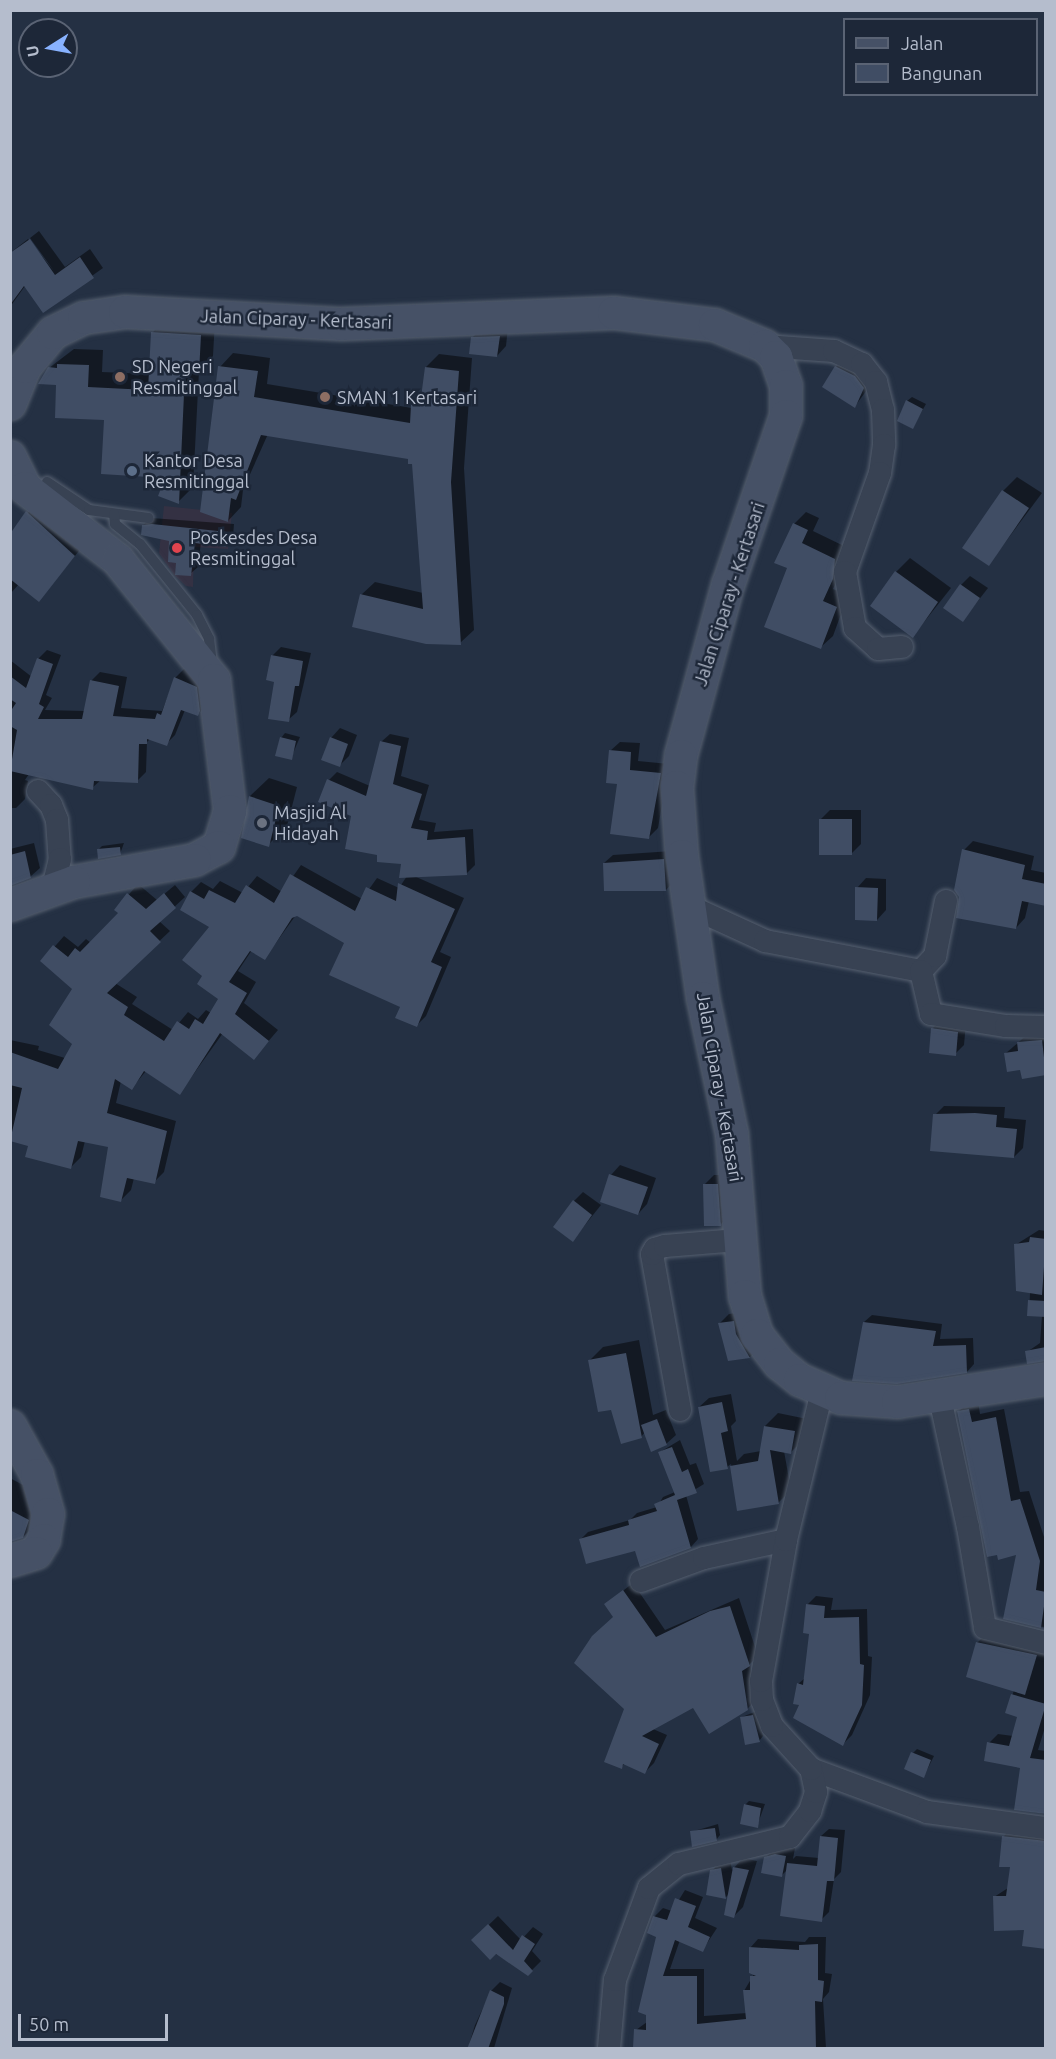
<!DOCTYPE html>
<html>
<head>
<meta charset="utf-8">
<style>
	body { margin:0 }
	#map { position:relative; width:1056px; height:2059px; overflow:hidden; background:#243043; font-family:Ubuntu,sans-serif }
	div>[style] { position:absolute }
	.medical>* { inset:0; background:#343143 }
	.shadow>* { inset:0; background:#0007 }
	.building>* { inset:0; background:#404d64 }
	.roads { filter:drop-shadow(0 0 2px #566070) drop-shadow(0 0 2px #566070) }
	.service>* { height:10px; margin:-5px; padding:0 5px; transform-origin:5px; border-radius:5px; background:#384253 }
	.minor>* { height:22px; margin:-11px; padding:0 11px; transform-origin:11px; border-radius:11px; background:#384253 }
	.secondary>* { height:32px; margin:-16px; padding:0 16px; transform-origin:16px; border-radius:16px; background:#465166 }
	.dots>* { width:16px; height:16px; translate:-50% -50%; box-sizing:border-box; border:3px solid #1d2738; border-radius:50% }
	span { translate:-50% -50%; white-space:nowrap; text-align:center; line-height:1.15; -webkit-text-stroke:5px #1d2738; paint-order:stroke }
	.street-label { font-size:18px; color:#b5bdcd }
	.poi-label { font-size:18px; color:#b5bdcd }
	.left { translate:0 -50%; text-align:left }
	.frame { position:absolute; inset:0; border:12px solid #b5bdcd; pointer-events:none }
	.legend { position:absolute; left:843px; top:18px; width:195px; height:78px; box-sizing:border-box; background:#1d2738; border:2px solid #5a6374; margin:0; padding:8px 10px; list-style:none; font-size:18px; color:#b5bdcd }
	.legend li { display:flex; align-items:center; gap:12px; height:30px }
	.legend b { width:30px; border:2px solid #5a6374 }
	.north { position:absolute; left:18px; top:18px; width:60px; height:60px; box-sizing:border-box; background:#1d2738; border:2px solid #5a6374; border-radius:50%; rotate:259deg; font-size:16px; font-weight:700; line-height:24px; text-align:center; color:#b5bdcd }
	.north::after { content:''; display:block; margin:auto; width:21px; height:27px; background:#88b2ff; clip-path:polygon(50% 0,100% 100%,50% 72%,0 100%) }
	.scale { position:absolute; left:18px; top:2014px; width:150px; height:27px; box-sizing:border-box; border:3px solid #b5bdcd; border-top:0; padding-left:8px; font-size:18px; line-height:21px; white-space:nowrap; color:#b5bdcd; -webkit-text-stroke:4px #1d2738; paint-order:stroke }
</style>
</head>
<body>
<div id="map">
	<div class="medical">
		<div style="clip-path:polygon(164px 506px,232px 513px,228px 549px,194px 547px,193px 587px,186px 586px,174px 575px,159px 553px)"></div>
	</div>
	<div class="shadow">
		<div style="clip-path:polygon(39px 231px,65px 267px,90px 249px,103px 268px,44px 310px,25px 286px,10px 307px,10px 253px,14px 250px,28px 239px,54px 271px,30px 238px)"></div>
		<div style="clip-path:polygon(168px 317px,215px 320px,213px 356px,199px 371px,193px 487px,178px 502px,167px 477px,106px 419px,58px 384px,49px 368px,74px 349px,103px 350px,102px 372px,150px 374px,153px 332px)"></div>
		<div style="clip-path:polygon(508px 327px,506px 346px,497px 356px,472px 338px,482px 328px)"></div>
		<div style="clip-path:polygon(233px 353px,270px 358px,267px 384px,412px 408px,423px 395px,426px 367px,439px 354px,472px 358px,464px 468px,474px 630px,460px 643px,361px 595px,375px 582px,423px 593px,413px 463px,410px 458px,268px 434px,243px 490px,241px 507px,228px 521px,220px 367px)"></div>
		<div style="clip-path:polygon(845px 358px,873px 382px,855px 406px,836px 367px)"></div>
		<div style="clip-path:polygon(912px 397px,926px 404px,913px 427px,907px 401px)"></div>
		<div style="clip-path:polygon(1017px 477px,1042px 493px,989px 564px,1003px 491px)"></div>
		<div style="clip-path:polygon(36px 503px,83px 546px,39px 600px,19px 584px,11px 593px,10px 536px)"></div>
		<div style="clip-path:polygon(806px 512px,819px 518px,813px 531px,846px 547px,844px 566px,833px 589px,848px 595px,833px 636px,821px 647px,794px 524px)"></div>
		<div style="clip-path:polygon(151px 518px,234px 524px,233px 537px,225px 545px,201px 542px,198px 567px,190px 574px,178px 561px,171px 540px,142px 534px,143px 525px)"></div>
		<div style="clip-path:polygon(910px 558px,951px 588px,913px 636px,896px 572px)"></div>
		<div style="clip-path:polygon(970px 576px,988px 588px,963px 620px,961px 585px)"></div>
		<div style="clip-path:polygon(281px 647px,311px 653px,297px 712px,288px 720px,272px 656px)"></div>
		<div style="clip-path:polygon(47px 650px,61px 655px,46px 695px,52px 698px,45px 710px,85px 711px,92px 680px,100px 672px,127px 677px,121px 708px,162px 711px,175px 678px,184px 669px,203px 676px,206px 706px,198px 714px,185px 710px,175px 735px,166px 744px,151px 738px,147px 742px,146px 772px,137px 781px,101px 780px,92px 788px,29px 774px,25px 780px,28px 781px,25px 799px,16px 808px,10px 808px,10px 660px,32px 677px,39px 658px)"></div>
		<div style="clip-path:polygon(340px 728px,357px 735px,349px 756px,339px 766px,331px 738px)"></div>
		<div style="clip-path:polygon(285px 733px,300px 737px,291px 758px,281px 738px)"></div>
		<div style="clip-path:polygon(390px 734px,409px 738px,401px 776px,429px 785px,419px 820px,436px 823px,434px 832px,473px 829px,475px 865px,467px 873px,414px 876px,464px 898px,440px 952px,451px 957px,426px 1016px,416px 1026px,346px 942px,296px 915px,265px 958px,252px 950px,238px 971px,256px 982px,244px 1003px,278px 1030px,254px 1058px,223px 1033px,180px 1093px,146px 1071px,132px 1088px,121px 1081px,116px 1103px,176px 1121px,164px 1172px,154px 1182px,134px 1178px,131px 1190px,121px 1200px,110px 1146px,85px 1141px,81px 1157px,71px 1167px,30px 1145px,10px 1140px,10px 1040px,39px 1046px,38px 1050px,65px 1058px,74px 1043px,74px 989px,42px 961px,64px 936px,78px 947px,86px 939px,91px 943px,120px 913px,116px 909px,138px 884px,157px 900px,175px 885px,185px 897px,159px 921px,170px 931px,115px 983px,137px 997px,132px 1004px,173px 1030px,188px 1012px,198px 1019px,206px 1010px,211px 1013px,220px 998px,204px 976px,212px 926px,191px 892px,201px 882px,213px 889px,220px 881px,243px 893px,257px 876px,282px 892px,301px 865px,362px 899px,377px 878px,399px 888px,407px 876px,403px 863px,379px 854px,329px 780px,337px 772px,370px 786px,381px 742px)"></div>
		<div style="clip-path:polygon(620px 742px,640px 743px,638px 761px,669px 764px,658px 828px,649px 837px,618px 783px,610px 751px)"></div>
		<div style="clip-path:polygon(269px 778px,297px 787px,287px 826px,268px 845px,242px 837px,250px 796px)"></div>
		<div style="clip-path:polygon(830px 810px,861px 810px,861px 844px,852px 853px,820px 820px)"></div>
		<div style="clip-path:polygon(973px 841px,1034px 856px,1031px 870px,1046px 873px,1046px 905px,1029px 901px,1025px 918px,1016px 928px,964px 850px)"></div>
		<div style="clip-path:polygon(34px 843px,40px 868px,30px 877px,10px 885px,10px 849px)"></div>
		<div style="clip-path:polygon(124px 843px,120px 854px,98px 850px,102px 846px)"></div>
		<div style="clip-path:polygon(672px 851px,674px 881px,666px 890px,604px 863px,613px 855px)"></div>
		<div style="clip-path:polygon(866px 878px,886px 879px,886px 910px,877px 920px,857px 888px)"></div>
		<div style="clip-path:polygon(942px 1019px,966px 1023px,964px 1045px,955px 1054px,933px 1028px)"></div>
		<div style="clip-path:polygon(1046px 1032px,1046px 1074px,1022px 1068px,1006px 1053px,1028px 1034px)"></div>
		<div style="clip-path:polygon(944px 1106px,1005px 1107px,1004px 1118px,1026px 1120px,1023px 1148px,1014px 1157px,935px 1115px)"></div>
		<div style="clip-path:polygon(620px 1165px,656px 1178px,647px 1204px,638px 1214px,611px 1175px)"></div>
		<div style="clip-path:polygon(714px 1175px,727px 1175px,730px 1215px,721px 1224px,705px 1184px)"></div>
		<div style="clip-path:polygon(583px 1192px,601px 1205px,573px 1240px,574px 1201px)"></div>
		<div style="clip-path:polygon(1039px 1230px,1046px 1231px,1046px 1361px,1027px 1352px,1040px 1343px,1042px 1316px,1029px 1315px,1030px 1293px,1025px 1288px,1015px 1245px)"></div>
		<div style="clip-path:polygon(743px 1312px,759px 1348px,750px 1357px,729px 1360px,720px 1323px,729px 1314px)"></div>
		<div style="clip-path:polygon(872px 1315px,942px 1324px,940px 1339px,973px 1338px,974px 1364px,967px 1372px,864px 1322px)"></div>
		<div style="clip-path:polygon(639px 1340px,653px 1415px,666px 1410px,676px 1435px,666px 1444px,645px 1432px,641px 1437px,612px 1408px,590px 1360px,603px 1347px)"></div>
		<div style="clip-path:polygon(731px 1394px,736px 1421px,731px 1426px,737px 1461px,744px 1454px,761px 1451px,765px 1426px,778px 1413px,807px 1419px,803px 1440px,790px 1453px,784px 1451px,791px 1490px,778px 1503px,739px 1510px,731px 1464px,727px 1467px,699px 1407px,709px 1398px)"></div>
		<div style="clip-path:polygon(978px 1401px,980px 1414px,1004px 1409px,1020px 1492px,1029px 1491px,1046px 1543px,1046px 1628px,1005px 1617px,1018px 1553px,958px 1412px,967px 1403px)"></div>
		<div style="clip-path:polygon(680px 1440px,690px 1465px,696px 1463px,704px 1484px,686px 1495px,698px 1539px,691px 1547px,636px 1549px,580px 1540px,588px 1532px,630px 1520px,637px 1513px,657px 1507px,663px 1497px,675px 1492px,660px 1452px)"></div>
		<div style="clip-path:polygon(10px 1478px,36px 1492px,35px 1525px,23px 1537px,10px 1540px)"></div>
		<div style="clip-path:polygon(633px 1583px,665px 1630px,739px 1598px,758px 1656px,750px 1664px,756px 1700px,747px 1709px,694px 1706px,653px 1729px,667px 1735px,654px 1763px,645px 1772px,625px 1763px,621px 1767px,626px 1708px,615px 1616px,606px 1604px)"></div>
		<div style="clip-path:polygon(816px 1596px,833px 1598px,831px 1610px,867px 1609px,868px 1656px,872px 1657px,870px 1695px,852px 1735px,843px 1744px,801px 1704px,798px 1684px,805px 1678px,810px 1632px,807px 1605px)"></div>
		<div style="clip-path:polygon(986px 1634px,1046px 1646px,1046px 1724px,1038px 1750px,1046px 1751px,1046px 1814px,1015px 1809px,1021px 1766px,989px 1743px,998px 1734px,1013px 1736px,1019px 1716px,1007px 1712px,1014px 1690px,977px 1643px)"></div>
		<div style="clip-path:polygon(757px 1711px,763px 1736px,759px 1741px,742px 1717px)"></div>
		<div style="clip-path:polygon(917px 1749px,934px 1756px,924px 1776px,913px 1753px)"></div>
		<div style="clip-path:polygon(749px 1801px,765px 1804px,757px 1826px,745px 1805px)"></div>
		<div style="clip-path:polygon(718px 1824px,720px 1835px,716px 1840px,691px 1832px)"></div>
		<div style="clip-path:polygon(1013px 1827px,1046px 1832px,1046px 1947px,994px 1897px,1008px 1888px,1012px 1866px,1004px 1836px)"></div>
		<div style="clip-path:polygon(829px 1829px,845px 1830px,841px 1872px,834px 1879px,829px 1912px,821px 1920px,787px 1870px,782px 1875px,765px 1858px,775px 1849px,795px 1848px,793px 1859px,796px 1856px,819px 1858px,821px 1836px)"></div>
		<div style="clip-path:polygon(743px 1858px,757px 1861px,743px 1907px,734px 1916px,729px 1894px,726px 1897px,708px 1894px,712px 1871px,721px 1861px,730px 1859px,732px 1870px)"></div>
		<div style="clip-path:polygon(685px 1890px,703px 1897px,695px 1918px,717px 1928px,702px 1951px,680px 1940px,670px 1969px,704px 1969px,704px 2016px,747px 2013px,744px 1991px,754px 1974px,750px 1948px,758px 1939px,805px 1942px,809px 1937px,826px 1937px,825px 1973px,832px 1974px,829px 1992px,823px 1999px,826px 2048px,636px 2048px,636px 2030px,647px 2022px,658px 1936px,649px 1933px,655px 1916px,663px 1908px,672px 1911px)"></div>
		<div style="clip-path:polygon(498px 1916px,521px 1940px,533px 1927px,543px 1934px,532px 1951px,541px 1961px,528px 1974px,473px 1940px)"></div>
		<div style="clip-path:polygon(500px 1982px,512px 1988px,494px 2048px,468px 2048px,475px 2025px,491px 1991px)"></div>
	</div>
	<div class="building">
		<div style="clip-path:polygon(30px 239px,55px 275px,80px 257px,94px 278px,43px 313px,24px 286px,10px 305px,10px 253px)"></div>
		<div style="clip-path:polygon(151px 332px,201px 335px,199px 373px,185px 372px,179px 504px,158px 496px,165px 478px,101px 474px,104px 420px,55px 418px,56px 385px,38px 384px,48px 367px,57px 368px,57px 364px,89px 365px,88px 387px,148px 390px)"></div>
		<div style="clip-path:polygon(500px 336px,497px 357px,469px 354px,471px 337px)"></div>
		<div style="clip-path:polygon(218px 366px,258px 371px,254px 397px,410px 423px,411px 405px,420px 405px,425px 367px,459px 371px,451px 482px,461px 645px,426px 644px,352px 627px,360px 594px,423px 609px,412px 464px,408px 464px,408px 459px,261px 435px,236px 500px,231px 498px,228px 522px,200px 512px)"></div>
		<div style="clip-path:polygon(835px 366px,855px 376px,864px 388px,855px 408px,822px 387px)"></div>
		<div style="clip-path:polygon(906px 400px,923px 409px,913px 429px,897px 421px)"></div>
		<div style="clip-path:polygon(1002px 490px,1029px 508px,989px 566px,962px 548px)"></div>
		<div style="clip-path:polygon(26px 511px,75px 556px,39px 602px,10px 579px,10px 534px)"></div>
		<div style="clip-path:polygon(793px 523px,808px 530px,802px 543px,835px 559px,833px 579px,823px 601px,837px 607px,821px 649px,764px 627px,787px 568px,774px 563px)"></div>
		<div style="clip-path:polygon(152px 524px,227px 532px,226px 547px,195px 543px,191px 576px,175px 575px,176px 563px,168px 562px,169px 541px,141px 535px,142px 525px)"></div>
		<div style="clip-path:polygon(895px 571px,938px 602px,913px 638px,870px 606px)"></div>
		<div style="clip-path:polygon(960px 584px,980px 598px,963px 622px,943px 608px)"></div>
		<div style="clip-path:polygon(271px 655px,303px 661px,299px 686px,295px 686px,289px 722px,268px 719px,274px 682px,266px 680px)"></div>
		<div style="clip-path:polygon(37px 658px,53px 664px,39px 704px,44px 707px,38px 719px,82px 719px,90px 680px,119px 686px,113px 716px,155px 719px,157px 713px,161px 715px,174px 677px,197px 687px,200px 711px,198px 716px,181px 710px,167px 746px,147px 739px,147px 744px,139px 744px,138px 783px,94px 781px,93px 790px,10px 771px,17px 730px,10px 726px,10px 712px,16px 703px,10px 699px,10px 676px,26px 688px)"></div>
		<div style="clip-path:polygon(280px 737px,296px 741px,292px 760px,275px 756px)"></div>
		<div style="clip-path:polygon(330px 737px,348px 744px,340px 767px,321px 760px)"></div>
		<div style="clip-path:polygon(380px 741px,401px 746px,393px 784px,422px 794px,411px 828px,428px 831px,427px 840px,465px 837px,467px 875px,399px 878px,401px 864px,377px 862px,377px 855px,345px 849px,351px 816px,318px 802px,327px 779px,366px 796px)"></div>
		<div style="clip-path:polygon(609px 750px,631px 752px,630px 770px,661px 773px,649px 839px,610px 834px,617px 784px,606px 783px)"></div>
		<div style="clip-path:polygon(249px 796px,279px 806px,269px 847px,241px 838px)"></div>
		<div style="clip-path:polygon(819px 819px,852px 819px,852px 855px,819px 855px)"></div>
		<div style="clip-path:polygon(120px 847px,121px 855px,98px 859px,97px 849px)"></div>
		<div style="clip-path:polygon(962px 849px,1025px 865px,1022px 879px,1046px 884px,1046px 906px,1022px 901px,1016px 929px,956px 918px,959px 897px,954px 890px)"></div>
		<div style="clip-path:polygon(25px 851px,31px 878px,10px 886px,10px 855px)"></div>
		<div style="clip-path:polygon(664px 859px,666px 891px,604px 891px,603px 863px)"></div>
		<div style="clip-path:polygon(290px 874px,355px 911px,366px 887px,396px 901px,398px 883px,455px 909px,431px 962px,442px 967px,417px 1027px,395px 1018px,400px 1007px,329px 975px,344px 943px,297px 916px,292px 918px,265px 960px,250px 951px,229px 982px,247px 993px,235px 1014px,269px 1041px,254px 1060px,220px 1033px,180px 1095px,144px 1071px,132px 1090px,115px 1079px,107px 1113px,167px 1131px,155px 1184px,127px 1178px,121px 1202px,100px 1197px,108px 1147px,78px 1141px,71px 1169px,25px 1157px,28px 1146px,10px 1141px,22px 1088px,10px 1085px,10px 1052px,58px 1069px,72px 1044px,49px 1025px,72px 989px,40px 961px,53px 945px,68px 957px,75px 948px,80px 952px,118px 913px,114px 910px,127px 893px,146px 909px,164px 893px,176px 908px,150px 931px,161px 942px,107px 993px,128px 1007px,124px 1015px,164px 1041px,177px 1021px,189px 1029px,195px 1019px,203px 1024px,218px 999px,197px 984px,202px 976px,182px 960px,209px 927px,180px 910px,190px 891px,204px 899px,209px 890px,235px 903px,246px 885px,274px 903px)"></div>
		<div style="clip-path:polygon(855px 887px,878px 888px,877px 921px,855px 920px)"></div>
		<div style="clip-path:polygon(931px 1028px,958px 1032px,956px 1056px,929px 1053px)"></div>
		<div style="clip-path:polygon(1042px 1040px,1046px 1075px,1022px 1079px,1020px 1070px,1007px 1072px,1004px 1053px,1018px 1051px,1017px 1042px)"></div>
		<div style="clip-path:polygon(975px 1113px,997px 1115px,996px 1127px,1017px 1129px,1014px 1158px,930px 1151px,933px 1114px)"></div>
		<div style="clip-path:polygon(609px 1174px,648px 1187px,638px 1215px,600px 1202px)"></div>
		<div style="clip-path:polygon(703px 1184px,718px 1184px,721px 1226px,704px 1226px)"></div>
		<div style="clip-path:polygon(573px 1200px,592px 1215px,573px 1242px,553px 1227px)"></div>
		<div style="clip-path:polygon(1030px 1237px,1046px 1239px,1042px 1295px,1016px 1291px,1014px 1244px,1029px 1242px)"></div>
		<div style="clip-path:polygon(1028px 1300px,1046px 1301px,1046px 1317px,1027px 1316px)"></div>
		<div style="clip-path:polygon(734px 1321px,736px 1334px,750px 1358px,728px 1361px,718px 1323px)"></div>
		<div style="clip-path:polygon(863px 1322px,936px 1331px,933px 1346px,966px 1345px,967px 1373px,897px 1384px,852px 1381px)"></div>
		<div style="clip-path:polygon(1046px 1347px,1046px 1361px,1027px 1364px,1025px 1351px)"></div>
		<div style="clip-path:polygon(626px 1353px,642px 1438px,621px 1444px,611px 1410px,598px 1412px,588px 1360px)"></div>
		<div style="clip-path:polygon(722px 1402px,728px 1431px,721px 1433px,728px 1469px,710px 1472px,698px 1407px)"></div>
		<div style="clip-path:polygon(969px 1409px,972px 1422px,996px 1417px,1011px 1501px,1020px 1499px,1040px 1561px,1036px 1590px,1046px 1592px,1041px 1628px,1003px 1619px,1016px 1555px,998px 1560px,997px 1555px,987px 1557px,957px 1411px)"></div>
		<div style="clip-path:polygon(657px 1419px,667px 1445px,651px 1452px,641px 1425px)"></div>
		<div style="clip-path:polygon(764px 1426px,795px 1431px,791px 1454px,770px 1450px,779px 1504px,737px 1511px,730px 1466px,758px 1461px)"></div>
		<div style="clip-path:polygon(672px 1447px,682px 1472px,688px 1469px,697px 1493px,677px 1500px,691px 1548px,640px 1567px,635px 1551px,586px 1564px,579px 1539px,629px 1525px,628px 1520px,657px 1511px,654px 1504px,675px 1495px,658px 1452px)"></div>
		<div style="clip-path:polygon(10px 1510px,29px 1520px,23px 1538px,10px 1542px)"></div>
		<div style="clip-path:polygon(623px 1590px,656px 1637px,710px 1611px,730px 1606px,750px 1666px,742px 1671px,748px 1710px,709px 1734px,693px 1708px,642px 1736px,659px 1744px,645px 1774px,623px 1764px,622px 1769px,604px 1762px,624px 1709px,574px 1663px,592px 1636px,613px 1617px,604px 1604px)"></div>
		<div style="clip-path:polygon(806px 1604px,825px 1606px,824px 1618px,859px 1617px,860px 1664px,864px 1665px,862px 1705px,843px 1746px,793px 1718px,799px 1705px,793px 1704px,797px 1683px,803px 1685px,809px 1634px,803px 1633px)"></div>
		<div style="clip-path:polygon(976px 1642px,1037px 1655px,1025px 1695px,966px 1677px)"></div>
		<div style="clip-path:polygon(1011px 1694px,1046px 1704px,1030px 1758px,1046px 1760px,1046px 1814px,1014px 1810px,1020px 1768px,984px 1761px,987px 1742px,1009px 1746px,1017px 1717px,1005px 1713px)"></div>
		<div style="clip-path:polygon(753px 1715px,760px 1742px,745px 1745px,740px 1717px)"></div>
		<div style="clip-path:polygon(911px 1752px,931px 1760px,924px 1778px,904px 1769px)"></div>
		<div style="clip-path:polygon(744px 1804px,761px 1808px,758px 1828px,740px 1824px)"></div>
		<div style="clip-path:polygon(715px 1828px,717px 1841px,692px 1847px,690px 1831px)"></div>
		<div style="clip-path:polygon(820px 1836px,838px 1838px,834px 1881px,827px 1881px,822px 1922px,780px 1916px,787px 1863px,817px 1866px)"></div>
		<div style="clip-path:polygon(1002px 1836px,1046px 1841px,1046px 1949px,1022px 1946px,1024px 1930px,994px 1931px,993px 1896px,1006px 1896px,1010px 1867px,999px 1867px)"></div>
		<div style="clip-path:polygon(775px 1854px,786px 1856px,782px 1877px,761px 1873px,764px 1857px)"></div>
		<div style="clip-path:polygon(733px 1867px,749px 1870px,734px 1918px,724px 1915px)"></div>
		<div style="clip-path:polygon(721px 1868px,726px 1899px,706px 1895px,710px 1870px)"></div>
		<div style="clip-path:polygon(675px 1898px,696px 1906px,688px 1927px,710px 1937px,703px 1952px,675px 1940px,663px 1976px,697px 1976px,697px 2024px,746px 2019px,743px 1990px,750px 1990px,750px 1976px,756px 1976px,749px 1973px,749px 1947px,799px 1950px,799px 1945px,818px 1944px,818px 1980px,824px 1981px,822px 2002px,815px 2001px,816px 2049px,633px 2048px,634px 2029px,646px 2030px,646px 2015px,638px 2012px,656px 1937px,647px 1933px,653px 1916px,667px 1920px)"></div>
		<div style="clip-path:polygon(488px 1924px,513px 1950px,522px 1935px,535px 1944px,524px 1961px,533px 1971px,528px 1976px,496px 1954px,490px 1960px,471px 1940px)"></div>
		<div style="clip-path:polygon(490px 1990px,504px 1997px,504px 2004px,488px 2049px,467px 2049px)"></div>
	</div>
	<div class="roads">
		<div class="service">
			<div style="left:47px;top:482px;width:50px;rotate:33.7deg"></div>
			<div style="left:89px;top:510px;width:60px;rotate:7.7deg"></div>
			<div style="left:114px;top:514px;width:10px;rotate:84deg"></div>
			<div style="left:115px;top:524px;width:32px;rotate:39deg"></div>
			<div style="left:140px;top:544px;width:91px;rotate:51.2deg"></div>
			<div style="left:197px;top:615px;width:27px;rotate:63deg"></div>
			<div style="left:209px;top:639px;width:25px;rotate:83deg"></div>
		</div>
		<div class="minor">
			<div style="left:765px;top:346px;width:69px;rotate:4.1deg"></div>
			<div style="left:834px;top:351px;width:31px;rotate:25deg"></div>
			<div style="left:862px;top:364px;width:23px;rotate:52deg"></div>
			<div style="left:876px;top:382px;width:29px;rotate:76deg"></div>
			<div style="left:883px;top:410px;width:35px;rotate:88deg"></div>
			<div style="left:884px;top:445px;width:28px;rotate:98deg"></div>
			<div style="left:880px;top:473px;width:105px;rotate:109.5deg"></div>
			<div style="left:845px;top:572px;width:57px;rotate:79.9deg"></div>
			<div style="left:855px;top:628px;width:31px;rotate:42deg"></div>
			<div style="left:878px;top:649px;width:24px;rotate:-5deg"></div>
			<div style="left:38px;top:791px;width:19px;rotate:47deg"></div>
			<div style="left:51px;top:805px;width:16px;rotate:68deg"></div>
			<div style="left:57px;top:820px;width:39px;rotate:86deg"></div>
			<div style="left:60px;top:859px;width:32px;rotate:104deg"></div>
			<div style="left:689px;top:906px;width:84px;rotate:24.7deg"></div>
			<div style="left:765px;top:941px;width:159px;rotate:10.9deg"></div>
			<div style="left:921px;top:971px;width:21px;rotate:-47deg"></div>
			<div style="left:935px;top:956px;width:56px;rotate:-78.7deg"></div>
			<div style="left:921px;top:971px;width:44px;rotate:76.9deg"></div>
			<div style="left:931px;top:1014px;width:76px;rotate:9.1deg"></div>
			<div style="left:1006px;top:1026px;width:40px;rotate:1.4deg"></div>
			<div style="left:940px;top:1398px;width:132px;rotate:77.8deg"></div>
			<div style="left:968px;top:1527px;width:102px;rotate:80.4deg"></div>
			<div style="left:985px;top:1628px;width:63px;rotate:13.8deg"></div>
			<div style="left:680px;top:1410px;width:158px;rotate:-100.2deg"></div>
			<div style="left:652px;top:1254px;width:6px;rotate:-59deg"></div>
			<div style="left:655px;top:1249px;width:10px;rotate:-17deg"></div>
			<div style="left:665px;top:1246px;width:73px;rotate:-4.7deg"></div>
			<div style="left:641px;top:1581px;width:67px;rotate:-20.1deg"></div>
			<div style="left:704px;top:1558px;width:84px;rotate:-12.4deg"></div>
			<div style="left:811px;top:1769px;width:124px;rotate:20.3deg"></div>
			<div style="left:927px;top:1812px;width:120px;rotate:7.7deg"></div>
			<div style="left:609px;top:2048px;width:68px;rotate:-85deg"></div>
			<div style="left:615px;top:1980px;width:98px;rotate:-69.7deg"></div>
			<div style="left:649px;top:1888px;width:38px;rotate:-39deg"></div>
			<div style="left:679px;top:1864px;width:114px;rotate:-13.7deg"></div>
			<div style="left:790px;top:1837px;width:33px;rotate:-52deg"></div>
			<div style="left:810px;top:1811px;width:20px;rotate:-72deg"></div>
			<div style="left:816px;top:1792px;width:24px;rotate:-102deg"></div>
			<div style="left:811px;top:1769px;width:58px;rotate:-132.2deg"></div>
			<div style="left:772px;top:1726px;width:28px;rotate:-111deg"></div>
			<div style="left:762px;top:1700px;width:19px;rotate:-93deg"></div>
			<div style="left:761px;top:1681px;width:143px;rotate:-79.9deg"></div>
			<div style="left:786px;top:1540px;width:153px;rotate:-76.4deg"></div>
		</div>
		<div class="secondary">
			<div style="left:10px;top:404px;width:40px;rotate:-68deg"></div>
			<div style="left:25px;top:367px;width:44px;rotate:-50.5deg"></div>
			<div style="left:53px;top:333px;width:34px;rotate:-26deg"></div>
			<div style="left:84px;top:318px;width:41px;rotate:-8.3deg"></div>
			<div style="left:125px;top:312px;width:217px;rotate:3.2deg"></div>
			<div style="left:342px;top:324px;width:272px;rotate:-2.3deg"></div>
			<div style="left:614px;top:313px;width:102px;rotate:6.8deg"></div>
			<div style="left:715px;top:325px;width:54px;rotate:22.8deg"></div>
			<div style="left:765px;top:346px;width:16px;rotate:45deg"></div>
			<div style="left:776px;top:357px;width:31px;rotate:71deg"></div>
			<div style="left:786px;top:386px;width:30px;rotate:90deg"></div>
			<div style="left:786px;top:416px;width:179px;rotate:108.9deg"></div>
			<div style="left:728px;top:585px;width:177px;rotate:105.4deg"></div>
			<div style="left:681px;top:756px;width:31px;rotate:97deg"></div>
			<div style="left:677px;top:787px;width:69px;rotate:85.9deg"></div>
			<div style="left:682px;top:856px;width:144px;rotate:81.6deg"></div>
			<div style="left:703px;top:998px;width:140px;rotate:78deg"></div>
			<div style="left:732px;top:1135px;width:162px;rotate:85.4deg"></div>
			<div style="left:745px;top:1296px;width:41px;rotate:72.9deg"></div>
			<div style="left:757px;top:1335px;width:37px;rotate:52deg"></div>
			<div style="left:780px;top:1364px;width:26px;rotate:39deg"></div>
			<div style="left:800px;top:1380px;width:45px;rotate:23.7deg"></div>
			<div style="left:841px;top:1398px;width:57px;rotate:4deg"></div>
			<div style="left:898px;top:1402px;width:150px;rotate:-8.8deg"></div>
			<div style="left:10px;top:457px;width:34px;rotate:64deg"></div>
			<div style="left:25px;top:488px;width:118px;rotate:37.7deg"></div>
			<div style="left:118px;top:560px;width:154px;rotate:51.3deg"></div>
			<div style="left:214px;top:680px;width:132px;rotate:83deg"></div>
			<div style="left:230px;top:811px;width:38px;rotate:107deg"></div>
			<div style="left:219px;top:847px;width:27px;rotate:152deg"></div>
			<div style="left:195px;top:860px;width:123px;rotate:169.7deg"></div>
			<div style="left:74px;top:882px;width:68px;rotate:160.2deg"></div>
			<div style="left:10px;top:1426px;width:56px;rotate:61.1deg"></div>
			<div style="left:37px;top:1475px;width:41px;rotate:74.2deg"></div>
			<div style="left:48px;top:1514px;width:26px;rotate:99deg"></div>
			<div style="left:44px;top:1540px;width:15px;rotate:122deg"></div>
			<div style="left:36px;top:1553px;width:27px;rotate:163deg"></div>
		</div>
	</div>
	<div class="dots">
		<div style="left:120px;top:377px;background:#8d6e63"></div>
		<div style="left:325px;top:397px;background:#8d6e63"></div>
		<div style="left:132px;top:471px;background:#5c6f8a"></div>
		<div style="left:177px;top:548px;background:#e0444e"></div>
		<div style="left:262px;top:823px;background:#6b7280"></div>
	</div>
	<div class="street-label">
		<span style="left:296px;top:319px;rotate:2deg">Jalan Ciparay - Kertasari</span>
		<span style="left:729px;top:594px;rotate:-72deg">Jalan Ciparay - Kertasari</span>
		<span style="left:720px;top:1087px;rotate:80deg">Jalan Ciparay - Kertasari</span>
	</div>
	<div class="poi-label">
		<span class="left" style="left:132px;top:377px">SD Negeri<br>Resmitinggal</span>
		<span class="left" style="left:337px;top:397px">SMAN 1 Kertasari</span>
		<span class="left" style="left:144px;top:471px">Kantor Desa<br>Resmitinggal</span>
		<span class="left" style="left:190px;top:548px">Poskesdes Desa<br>Resmitinggal</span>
		<span class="left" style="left:274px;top:823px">Masjid Al<br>Hidayah</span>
	</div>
	<div class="frame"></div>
	<ul class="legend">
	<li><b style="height:8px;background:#465166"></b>Jalan</li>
	<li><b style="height:16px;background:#404d64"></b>Bangunan</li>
	</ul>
	<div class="north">U</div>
	<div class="scale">50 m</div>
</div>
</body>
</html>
